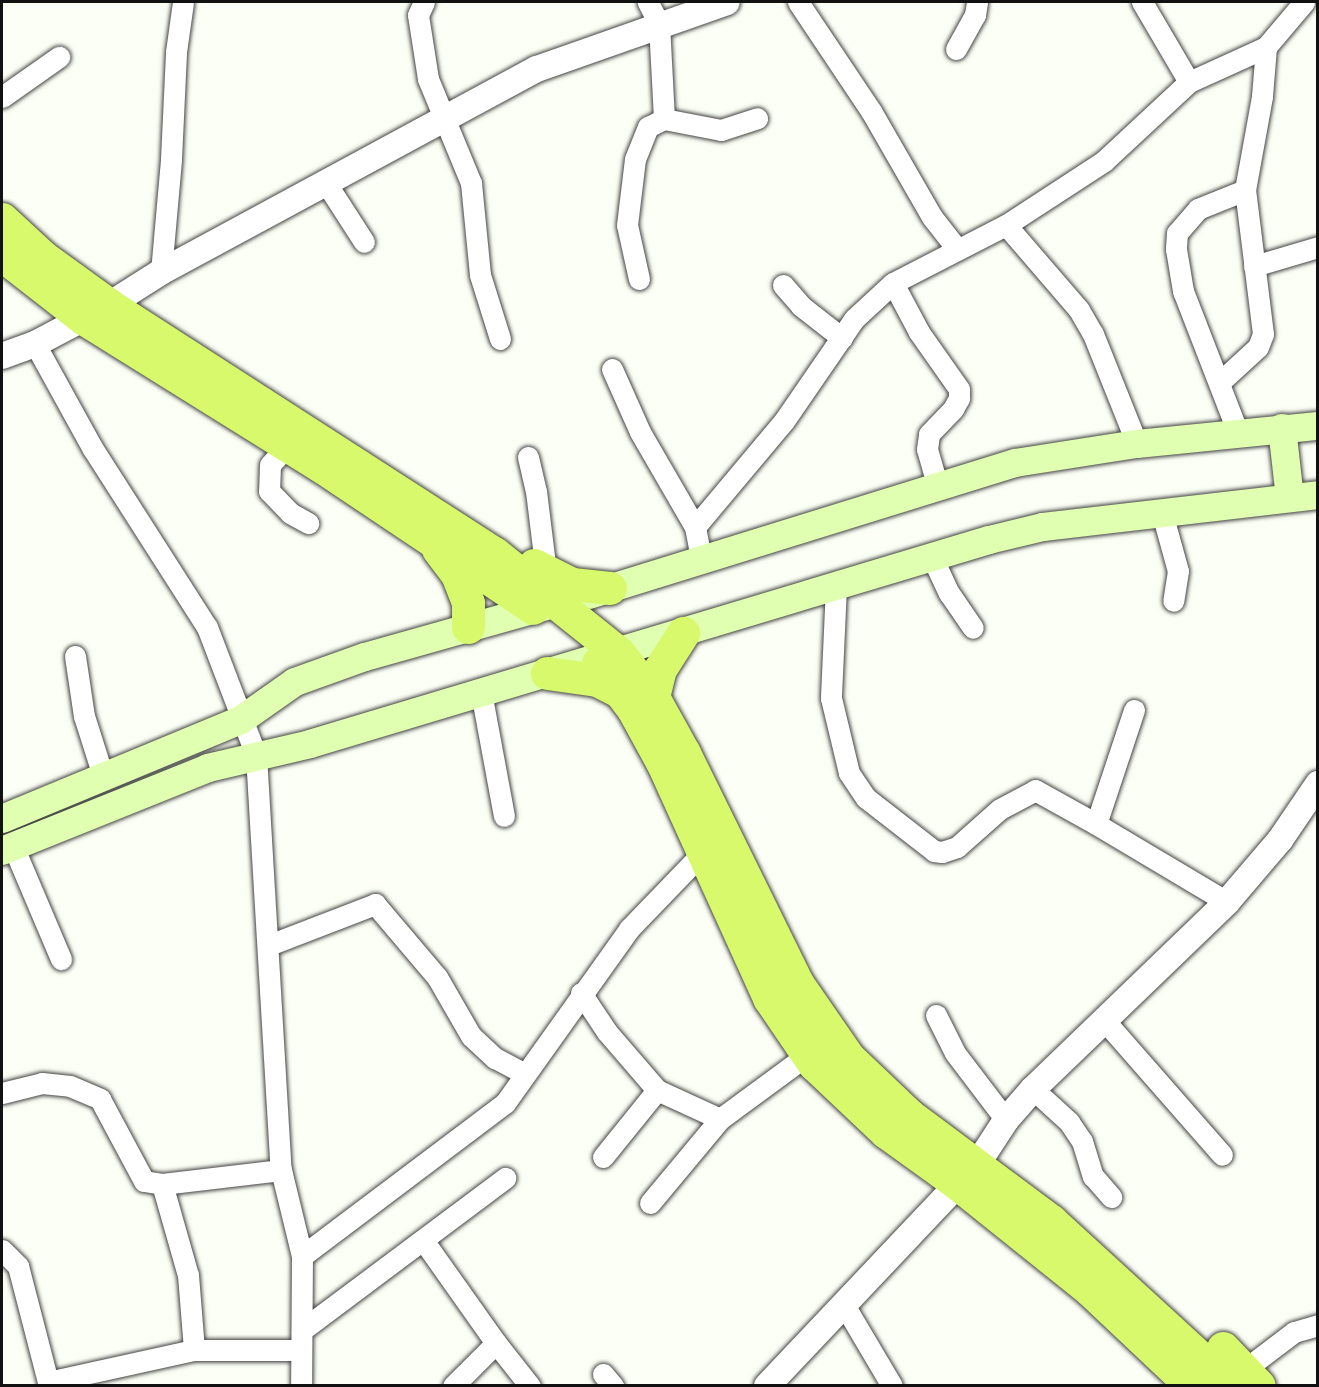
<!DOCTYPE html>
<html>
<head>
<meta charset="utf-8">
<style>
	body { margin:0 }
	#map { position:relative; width:1319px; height:1387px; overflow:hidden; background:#fcfff5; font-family:Lora,serif }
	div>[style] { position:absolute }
	.roads { filter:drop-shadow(0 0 2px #444) drop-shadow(0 0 2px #444) }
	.minor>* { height:21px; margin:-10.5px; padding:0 10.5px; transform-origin:10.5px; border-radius:10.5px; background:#fff }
	.tertiary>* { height:26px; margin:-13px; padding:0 13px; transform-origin:13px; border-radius:13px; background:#fff }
	.secondary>* { height:28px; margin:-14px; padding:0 14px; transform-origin:14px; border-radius:14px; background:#e1ffb0 }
	.primary>* { height:33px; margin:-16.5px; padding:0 16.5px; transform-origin:16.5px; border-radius:16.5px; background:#d7f96b }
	span { translate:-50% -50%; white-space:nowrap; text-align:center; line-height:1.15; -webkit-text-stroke:6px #fff; paint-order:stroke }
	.frame { position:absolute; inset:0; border:3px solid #111; pointer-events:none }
</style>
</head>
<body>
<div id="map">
	<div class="roads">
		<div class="minor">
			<div style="left:424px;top:2px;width:14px;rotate:115deg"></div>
			<div style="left:418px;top:15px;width:65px;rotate:81.1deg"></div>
			<div style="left:428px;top:79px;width:113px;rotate:67.5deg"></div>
			<div style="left:471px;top:183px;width:92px;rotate:84.4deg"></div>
			<div style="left:480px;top:275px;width:67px;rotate:72.6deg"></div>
			<div style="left:798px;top:2px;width:131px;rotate:56.2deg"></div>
			<div style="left:871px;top:111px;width:122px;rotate:60.1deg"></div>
			<div style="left:932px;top:217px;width:41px;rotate:52deg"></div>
			<div style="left:956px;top:49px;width:39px;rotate:-61deg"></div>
			<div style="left:975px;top:15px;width:13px;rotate:-81deg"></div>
			<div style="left:1189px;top:82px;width:85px;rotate:-24.4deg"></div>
			<div style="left:1266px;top:47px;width:59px;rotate:-49.8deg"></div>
			<div style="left:2px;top:97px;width:70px;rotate:-35.1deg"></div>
			<div style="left:664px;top:119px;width:58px;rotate:10.9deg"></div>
			<div style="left:721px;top:130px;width:38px;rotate:-18deg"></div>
			<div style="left:326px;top:183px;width:70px;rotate:57.2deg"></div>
			<div style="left:1245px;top:190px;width:96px;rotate:-79.7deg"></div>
			<div style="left:1262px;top:96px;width:49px;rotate:-85.3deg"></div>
			<div style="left:1006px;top:225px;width:112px;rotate:49.3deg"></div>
			<div style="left:1079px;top:310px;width:28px;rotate:60deg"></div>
			<div style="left:1093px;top:334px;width:118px;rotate:68.2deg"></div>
			<div style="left:1254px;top:266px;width:67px;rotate:-16.5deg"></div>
			<div style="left:161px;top:272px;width:113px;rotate:-84.9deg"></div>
			<div style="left:171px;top:159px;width:107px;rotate:-87.3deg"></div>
			<div style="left:176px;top:52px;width:50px;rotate:-82deg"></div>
			<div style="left:639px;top:279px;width:55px;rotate:-102.5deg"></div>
			<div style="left:627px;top:225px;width:66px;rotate:-83.1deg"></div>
			<div style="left:635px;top:159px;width:35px;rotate:-68deg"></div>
			<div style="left:648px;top:127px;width:18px;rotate:-27deg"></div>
			<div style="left:664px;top:119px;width:95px;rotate:-93deg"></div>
			<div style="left:659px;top:24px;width:25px;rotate:-117deg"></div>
			<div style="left:783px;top:285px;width:28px;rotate:49deg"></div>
			<div style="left:801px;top:306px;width:52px;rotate:38deg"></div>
			<div style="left:35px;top:344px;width:120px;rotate:61.1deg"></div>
			<div style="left:93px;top:449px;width:211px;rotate:57.4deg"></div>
			<div style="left:207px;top:627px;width:137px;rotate:69.1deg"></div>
			<div style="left:256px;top:755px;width:416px;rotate:86.6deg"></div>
			<div style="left:281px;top:1170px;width:89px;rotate:76.3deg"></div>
			<div style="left:302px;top:1256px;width:130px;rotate:90.4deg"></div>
			<div style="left:612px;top:369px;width:69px;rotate:66deg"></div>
			<div style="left:640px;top:432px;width:110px;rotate:59.9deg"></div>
			<div style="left:695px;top:527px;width:31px;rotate:79deg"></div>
			<div style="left:1221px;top:381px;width:50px;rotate:-42.6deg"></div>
			<div style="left:1258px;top:347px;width:14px;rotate:-69deg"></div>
			<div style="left:1263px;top:334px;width:145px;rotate:-97.1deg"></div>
			<div style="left:1245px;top:190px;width:51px;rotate:158deg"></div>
			<div style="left:1198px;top:209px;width:32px;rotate:131deg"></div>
			<div style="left:1177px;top:233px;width:16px;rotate:94deg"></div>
			<div style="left:1176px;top:249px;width:43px;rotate:80.5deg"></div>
			<div style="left:1183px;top:291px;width:152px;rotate:68.8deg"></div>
			<div style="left:287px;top:446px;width:25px;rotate:132deg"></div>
			<div style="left:270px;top:465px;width:26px;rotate:92deg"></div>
			<div style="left:269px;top:491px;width:30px;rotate:46deg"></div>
			<div style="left:290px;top:513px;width:21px;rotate:29deg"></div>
			<div style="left:528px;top:457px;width:35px;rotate:77deg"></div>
			<div style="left:536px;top:491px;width:82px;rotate:83deg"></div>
			<div style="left:937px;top:484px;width:36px;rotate:-106deg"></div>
			<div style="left:927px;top:449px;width:15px;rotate:-82deg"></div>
			<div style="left:929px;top:434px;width:35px;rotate:-46deg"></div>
			<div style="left:953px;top:409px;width:13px;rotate:-61deg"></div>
			<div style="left:959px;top:398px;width:9px;rotate:-90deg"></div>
			<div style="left:959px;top:389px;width:70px;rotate:-125.1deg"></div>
			<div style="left:919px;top:332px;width:55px;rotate:-118deg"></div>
			<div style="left:893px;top:283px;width:127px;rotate:-27.2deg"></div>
			<div style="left:1006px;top:225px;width:117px;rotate:-33.1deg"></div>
			<div style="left:1104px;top:161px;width:116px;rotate:-42.9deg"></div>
			<div style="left:1189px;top:82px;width:93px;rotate:-120.4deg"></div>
			<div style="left:1162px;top:513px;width:60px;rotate:74.6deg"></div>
			<div style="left:1178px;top:571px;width:30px;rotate:99deg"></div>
			<div style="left:695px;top:527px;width:138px;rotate:-50deg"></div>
			<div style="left:784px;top:421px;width:124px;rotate:-55.5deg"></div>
			<div style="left:854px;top:319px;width:53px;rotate:-42.7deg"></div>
			<div style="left:932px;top:557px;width:40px;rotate:65deg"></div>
			<div style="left:949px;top:593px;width:42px;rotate:55.6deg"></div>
			<div style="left:836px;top:586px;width:112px;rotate:92.6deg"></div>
			<div style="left:831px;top:698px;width:77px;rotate:76.5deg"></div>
			<div style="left:849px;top:773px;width:30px;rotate:56deg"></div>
			<div style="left:866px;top:798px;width:86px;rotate:37.9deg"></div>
			<div style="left:934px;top:851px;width:8px;rotate:7deg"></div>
			<div style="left:942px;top:852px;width:16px;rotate:-18deg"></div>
			<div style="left:957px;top:847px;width:57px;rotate:-41.5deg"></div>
			<div style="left:1000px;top:809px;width:40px;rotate:-28deg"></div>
			<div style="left:1035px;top:790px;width:70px;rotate:29.1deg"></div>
			<div style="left:75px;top:656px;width:61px;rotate:81.5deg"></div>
			<div style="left:84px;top:716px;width:63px;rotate:72.4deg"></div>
			<div style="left:481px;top:692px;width:126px;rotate:79.5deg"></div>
			<div style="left:1134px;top:710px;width:120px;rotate:108.4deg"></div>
			<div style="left:1096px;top:824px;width:152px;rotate:30.8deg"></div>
			<div style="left:13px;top:846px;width:123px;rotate:67deg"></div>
			<div style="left:269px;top:945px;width:114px;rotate:-21.1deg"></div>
			<div style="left:375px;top:904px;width:96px;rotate:49.7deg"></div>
			<div style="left:437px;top:977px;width:68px;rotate:60deg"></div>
			<div style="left:471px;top:1036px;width:33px;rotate:43deg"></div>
			<div style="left:495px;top:1058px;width:32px;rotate:28deg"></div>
			<div style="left:581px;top:993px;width:47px;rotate:56.3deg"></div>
			<div style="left:607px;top:1032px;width:77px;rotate:49.2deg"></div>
			<div style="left:657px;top:1090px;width:69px;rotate:24.7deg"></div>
			<div style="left:936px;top:1015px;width:42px;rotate:63.4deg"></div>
			<div style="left:955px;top:1053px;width:84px;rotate:52.7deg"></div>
			<div style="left:1104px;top:1020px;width:179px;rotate:48.8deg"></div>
			<div style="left:1033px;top:1089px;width:49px;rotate:42.5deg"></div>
			<div style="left:1069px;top:1122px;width:23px;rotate:56deg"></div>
			<div style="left:1082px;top:1141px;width:37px;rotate:73deg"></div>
			<div style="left:1093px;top:1176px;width:28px;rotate:49deg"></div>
			<div style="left:2px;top:1093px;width:41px;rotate:-14deg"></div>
			<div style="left:42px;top:1083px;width:28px;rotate:6deg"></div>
			<div style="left:70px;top:1086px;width:33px;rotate:23deg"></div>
			<div style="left:100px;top:1099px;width:93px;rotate:61.8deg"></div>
			<div style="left:144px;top:1181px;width:18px;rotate:9deg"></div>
			<div style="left:162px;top:1184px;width:95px;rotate:74.1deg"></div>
			<div style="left:188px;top:1275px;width:75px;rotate:85.4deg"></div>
			<div style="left:194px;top:1350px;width:107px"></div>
			<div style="left:603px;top:1157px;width:86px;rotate:-51.1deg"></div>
			<div style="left:162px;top:1184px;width:120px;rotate:-6.7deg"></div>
			<div style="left:650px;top:1203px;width:109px;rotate:-50.2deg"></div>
			<div style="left:720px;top:1119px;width:108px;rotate:-36.3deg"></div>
			<div style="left:423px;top:1240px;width:126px;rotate:54.7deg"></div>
			<div style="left:2px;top:1250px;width:23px;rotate:45deg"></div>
			<div style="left:18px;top:1266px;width:120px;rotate:75.5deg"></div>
			<div style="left:302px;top:1256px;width:254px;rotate:-37deg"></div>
			<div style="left:505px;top:1103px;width:214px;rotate:-54.5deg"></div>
			<div style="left:629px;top:929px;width:110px;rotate:-46.1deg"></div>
			<div style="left:843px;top:1303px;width:96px;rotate:59.4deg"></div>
			<div style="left:302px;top:1330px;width:254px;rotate:-36.8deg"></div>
			<div style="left:1244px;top:1370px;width:63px;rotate:-37.2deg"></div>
			<div style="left:1294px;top:1332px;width:25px;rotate:-16deg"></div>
			<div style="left:603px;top:1374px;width:16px;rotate:50deg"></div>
			<div style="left:49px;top:1386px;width:4px;rotate:-104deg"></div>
			<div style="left:48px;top:1382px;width:149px;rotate:-12.4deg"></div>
			<div style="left:453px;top:1386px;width:61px;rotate:-45deg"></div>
			<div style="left:496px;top:1343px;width:55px;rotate:51.7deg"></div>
		</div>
		<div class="tertiary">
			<div style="left:2px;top:356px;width:35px;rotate:-20deg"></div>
			<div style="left:35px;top:344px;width:84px;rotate:-27.8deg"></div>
			<div style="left:109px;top:305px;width:62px;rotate:-32.4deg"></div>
			<div style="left:161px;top:272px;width:427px;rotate:-28.4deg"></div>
			<div style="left:537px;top:69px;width:201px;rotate:-19.4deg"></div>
			<div style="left:767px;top:1386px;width:307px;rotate:-46.6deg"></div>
			<div style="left:978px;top:1163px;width:51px;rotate:-56.9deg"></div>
			<div style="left:1006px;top:1120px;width:41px;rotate:-48.9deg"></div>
			<div style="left:1033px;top:1089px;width:269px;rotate:-43.9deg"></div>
			<div style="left:1227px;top:902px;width:82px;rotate:-49.5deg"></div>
			<div style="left:1280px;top:840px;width:68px;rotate:-55.8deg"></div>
		</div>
		<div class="secondary">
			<div style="left:1282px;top:428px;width:70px;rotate:83.5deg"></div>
			<div style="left:589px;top:595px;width:446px;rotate:-17.2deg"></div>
			<div style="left:1015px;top:463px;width:123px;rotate:-8.9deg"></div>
			<div style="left:1137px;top:444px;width:182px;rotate:-5.7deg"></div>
			<div style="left:2px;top:819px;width:259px;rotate:-22.5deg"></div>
			<div style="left:241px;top:720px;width:66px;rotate:-35.1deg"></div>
			<div style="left:295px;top:682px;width:74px;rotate:-19.7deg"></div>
			<div style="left:365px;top:657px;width:192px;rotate:-15.7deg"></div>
			<div style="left:2px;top:851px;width:222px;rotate:-21.9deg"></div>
			<div style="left:208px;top:768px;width:105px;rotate:-13.2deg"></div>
			<div style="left:310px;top:744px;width:709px;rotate:-16.72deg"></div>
			<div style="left:989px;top:540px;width:56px;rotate:-13.5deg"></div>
			<div style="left:1043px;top:527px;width:277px;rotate:-6.6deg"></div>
		</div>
		<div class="primary">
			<div style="left:2px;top:219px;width:56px;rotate:42.8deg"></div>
			<div style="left:43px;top:257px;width:82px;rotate:36deg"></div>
			<div style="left:109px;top:305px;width:458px;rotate:32.8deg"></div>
			<div style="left:494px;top:553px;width:160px;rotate:38.7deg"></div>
			<div style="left:619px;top:653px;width:56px;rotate:52.3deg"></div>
			<div style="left:653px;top:697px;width:64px;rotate:61deg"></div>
			<div style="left:684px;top:753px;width:256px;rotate:63.8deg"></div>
			<div style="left:797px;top:983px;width:91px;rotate:55.3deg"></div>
			<div style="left:849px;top:1058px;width:83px;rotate:43.5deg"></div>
			<div style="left:909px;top:1115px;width:177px;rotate:36.7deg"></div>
			<div style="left:1051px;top:1221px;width:244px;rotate:42.5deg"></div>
			<div style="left:2px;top:255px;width:103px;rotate:37.9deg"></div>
			<div style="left:83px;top:318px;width:280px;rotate:31.9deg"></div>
			<div style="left:321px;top:466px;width:255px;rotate:33.8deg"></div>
			<div style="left:438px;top:549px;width:31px;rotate:53deg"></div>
			<div style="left:457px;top:574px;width:31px;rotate:69deg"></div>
			<div style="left:468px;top:603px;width:24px;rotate:90deg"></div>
			<div style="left:534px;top:565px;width:42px;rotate:26.6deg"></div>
			<div style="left:572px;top:584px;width:38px;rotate:6deg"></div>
			<div style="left:598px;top:663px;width:58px;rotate:52.7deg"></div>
			<div style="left:633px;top:709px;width:63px;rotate:61.4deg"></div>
			<div style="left:663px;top:764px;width:257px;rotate:65.6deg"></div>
			<div style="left:769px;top:998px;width:80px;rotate:55.7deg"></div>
			<div style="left:814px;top:1064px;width:99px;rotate:43.4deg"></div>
			<div style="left:886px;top:1132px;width:89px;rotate:35.8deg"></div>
			<div style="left:958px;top:1184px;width:168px;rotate:38.7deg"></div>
			<div style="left:1089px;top:1289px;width:141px;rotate:43.3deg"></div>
			<div style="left:547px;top:673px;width:50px;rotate:8deg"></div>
			<div style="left:597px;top:680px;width:27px;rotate:27deg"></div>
			<div style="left:653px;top:697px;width:29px;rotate:-76deg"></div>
			<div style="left:660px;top:669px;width:43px;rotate:-57.4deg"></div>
			<div style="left:1223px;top:1348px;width:52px;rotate:46.5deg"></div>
		</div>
	</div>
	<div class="frame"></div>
</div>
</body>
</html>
